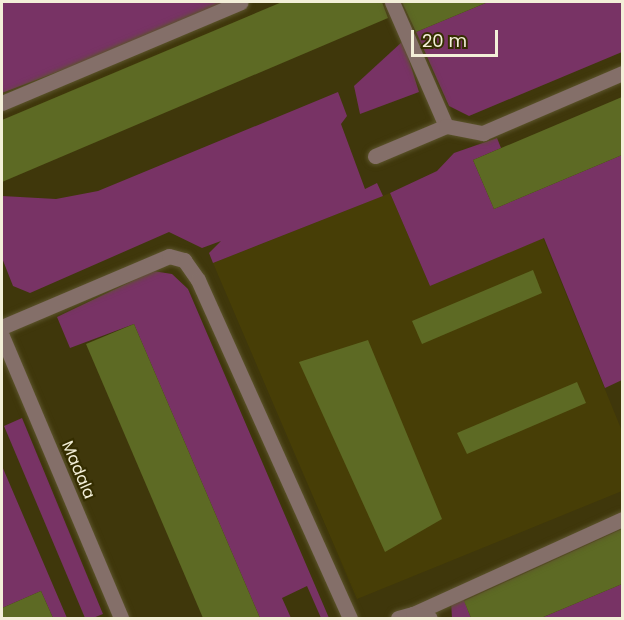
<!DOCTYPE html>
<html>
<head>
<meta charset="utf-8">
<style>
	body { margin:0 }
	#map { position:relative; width:624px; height:620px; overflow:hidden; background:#3f370b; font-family:Poppins,sans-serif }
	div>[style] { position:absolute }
	.built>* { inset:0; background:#473e06 }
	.green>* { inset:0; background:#783365 }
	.building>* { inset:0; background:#5d6a24 }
	.roads { filter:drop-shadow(0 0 2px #5c542c) drop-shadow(0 0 2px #5c542c) }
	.service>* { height:15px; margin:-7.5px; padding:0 7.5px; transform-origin:7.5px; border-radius:7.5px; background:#846f69 }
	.minor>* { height:15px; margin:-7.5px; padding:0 7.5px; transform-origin:7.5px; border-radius:7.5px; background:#846f69 }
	span { translate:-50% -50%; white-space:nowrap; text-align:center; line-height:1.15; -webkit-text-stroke:4.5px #342d00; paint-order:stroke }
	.street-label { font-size:16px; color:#f3efd8 }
	.frame { position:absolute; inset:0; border:3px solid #f3efd8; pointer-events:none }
	.scale { position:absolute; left:411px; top:30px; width:87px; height:27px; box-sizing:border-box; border:3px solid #f3efd8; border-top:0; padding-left:8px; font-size:18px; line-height:21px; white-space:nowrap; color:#f3efd8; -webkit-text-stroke:4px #342d00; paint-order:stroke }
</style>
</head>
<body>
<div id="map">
	<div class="built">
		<div style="clip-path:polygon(390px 193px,430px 286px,543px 238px,622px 431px,622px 491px,357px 599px,213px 263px)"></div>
	</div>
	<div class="green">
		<div style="clip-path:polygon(6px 2px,241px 2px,2px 93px,2px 3px)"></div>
		<div style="clip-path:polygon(488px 2px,622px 2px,622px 52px,469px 116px,449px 106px,416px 32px)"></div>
		<div style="clip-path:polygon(403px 41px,419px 92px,360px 114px,354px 86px)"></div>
		<div style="clip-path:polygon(338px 92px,347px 116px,341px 124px,365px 189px,377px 183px,383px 196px,213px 263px,209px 253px,221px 241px,202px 248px,169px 232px,30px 293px,13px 286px,2px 258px,2px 196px,56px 199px,98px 191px)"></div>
		<div style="clip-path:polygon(497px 138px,501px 148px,473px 160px,494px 209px,622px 155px,622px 380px,605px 388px,544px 238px,430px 286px,390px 193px,437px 171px,454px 153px)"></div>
		<div style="clip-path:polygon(153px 271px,172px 274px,188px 289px,329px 618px,321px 618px,307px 586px,282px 598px,291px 618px,260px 618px,134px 324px,70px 348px,57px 317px)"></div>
		<div style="clip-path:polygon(22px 418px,103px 614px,93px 618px,85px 618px,4px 426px)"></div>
		<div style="clip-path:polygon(2px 466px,67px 618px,53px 618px,41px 591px,2px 608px)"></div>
		<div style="clip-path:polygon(622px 584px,622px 618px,541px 618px)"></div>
		<div style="clip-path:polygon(462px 595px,471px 618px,452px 618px,451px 601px)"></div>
	</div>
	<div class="building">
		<div style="clip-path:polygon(282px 2px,382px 2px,388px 18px,2px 182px,2px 120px)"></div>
		<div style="clip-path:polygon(402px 2px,488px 2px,416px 32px)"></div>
		<div style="clip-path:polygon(622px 97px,622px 155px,494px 209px,473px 160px)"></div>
		<div style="clip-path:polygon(533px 270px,542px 293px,422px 344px,412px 321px)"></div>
		<div style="clip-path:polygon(134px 324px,260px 618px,203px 618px,86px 344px)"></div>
		<div style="clip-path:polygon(368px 340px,442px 519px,385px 552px,299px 362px)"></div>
		<div style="clip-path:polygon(577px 382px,586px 403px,467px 454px,457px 433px)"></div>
		<div style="clip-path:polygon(622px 529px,622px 584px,541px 618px,471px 618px,464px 601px)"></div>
		<div style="clip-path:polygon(41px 591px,53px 618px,2px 618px,2px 608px)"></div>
	</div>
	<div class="roads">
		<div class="service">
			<div style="left:392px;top:2px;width:135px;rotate:66.5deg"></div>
			<div style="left:2px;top:103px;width:259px;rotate:-22.9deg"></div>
			<div style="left:375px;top:156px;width:77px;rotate:-22.9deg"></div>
			<div style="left:446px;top:126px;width:38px;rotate:11deg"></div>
			<div style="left:483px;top:133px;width:151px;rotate:-23.3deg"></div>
			<div style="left:2px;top:327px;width:181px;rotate:-23deg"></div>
			<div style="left:169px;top:256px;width:16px;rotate:15deg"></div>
			<div style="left:184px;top:260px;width:24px;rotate:55deg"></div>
			<div style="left:198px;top:280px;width:371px;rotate:65.8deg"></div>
			<div style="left:413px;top:614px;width:230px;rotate:-24.4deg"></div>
			<div style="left:398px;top:618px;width:16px;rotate:-15deg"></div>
			<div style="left:413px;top:614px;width:17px;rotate:13deg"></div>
		</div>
		<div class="minor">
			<div style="left:2px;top:336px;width:306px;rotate:67.1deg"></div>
		</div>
	</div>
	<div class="street-label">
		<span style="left:78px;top:470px;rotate:67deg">Madala</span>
	</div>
	<div class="frame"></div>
	<div class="scale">20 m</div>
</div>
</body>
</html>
